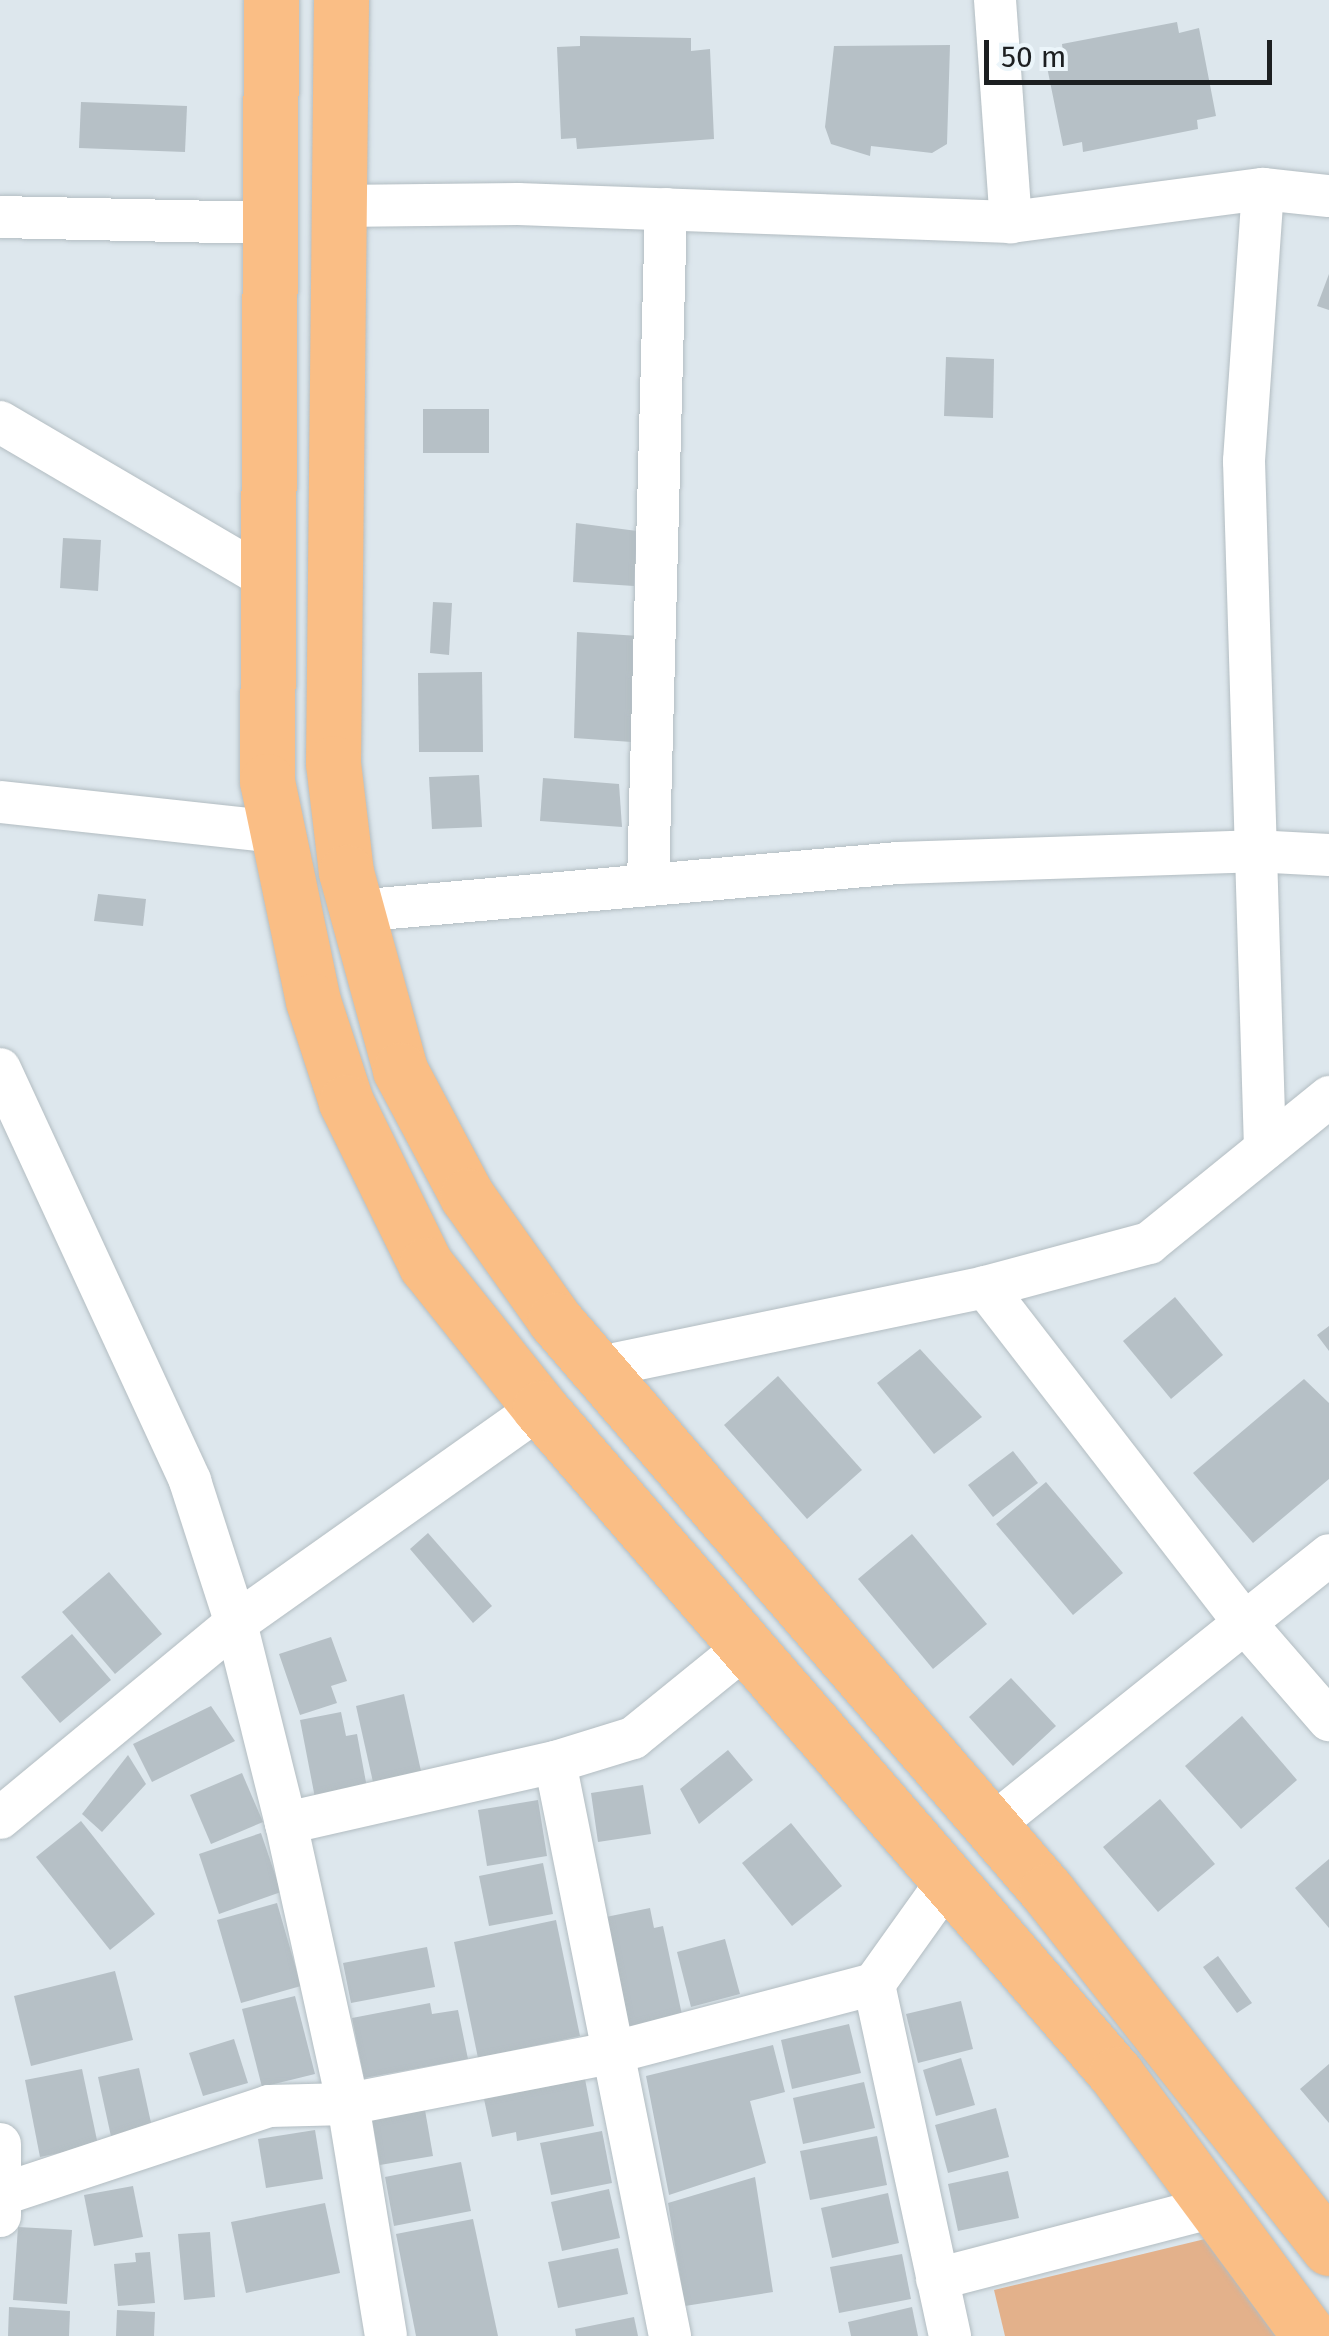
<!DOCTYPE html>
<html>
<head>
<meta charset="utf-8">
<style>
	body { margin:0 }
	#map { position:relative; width:1329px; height:2336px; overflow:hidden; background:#dde7ed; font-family:"Fira Sans",sans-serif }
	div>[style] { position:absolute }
	.green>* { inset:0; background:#e3b18b }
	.building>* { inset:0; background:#b6c0c6 }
	.roads { filter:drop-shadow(0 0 2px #b3bdc2) drop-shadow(0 0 2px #b3bdc2) }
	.street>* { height:42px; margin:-21px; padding:0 21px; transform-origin:21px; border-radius:21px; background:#fff }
	.primary>* { height:55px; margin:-27.5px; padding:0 27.5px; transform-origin:27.5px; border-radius:27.5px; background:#fabe85 }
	span { translate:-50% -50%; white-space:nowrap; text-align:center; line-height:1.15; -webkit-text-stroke:9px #ebf5fa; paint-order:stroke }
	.scale { position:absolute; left:984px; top:40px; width:288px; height:45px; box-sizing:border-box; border:5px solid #1c1f21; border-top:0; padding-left:12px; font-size:30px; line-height:35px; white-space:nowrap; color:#1c1f21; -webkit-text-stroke:8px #ebf5fa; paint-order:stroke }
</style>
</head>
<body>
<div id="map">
	<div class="green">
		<div style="clip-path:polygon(1205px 2239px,1283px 2336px,1005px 2336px,994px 2290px)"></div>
	</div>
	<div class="building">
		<div style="clip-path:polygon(1177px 22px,1179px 33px,1199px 28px,1216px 116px,1197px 120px,1198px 129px,1083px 152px,1082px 142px,1063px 146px,1045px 57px,1063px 53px,1062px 44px)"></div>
		<div style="clip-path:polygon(580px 36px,691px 38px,691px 51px,710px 49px,714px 139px,577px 149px,576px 138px,561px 139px,557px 47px,580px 46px)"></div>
		<div style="clip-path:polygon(950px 45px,947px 144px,932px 153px,871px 146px,870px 156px,831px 144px,825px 127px,834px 46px)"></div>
		<div style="clip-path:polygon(81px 102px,187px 106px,185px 152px,79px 148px)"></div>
		<div style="clip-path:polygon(1329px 274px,1329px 310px,1317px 306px)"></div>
		<div style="clip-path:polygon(946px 357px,994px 359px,993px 418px,944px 416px)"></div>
		<div style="clip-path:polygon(423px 409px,489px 409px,489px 453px,423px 453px)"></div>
		<div style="clip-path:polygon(576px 523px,637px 531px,634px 586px,573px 582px)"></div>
		<div style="clip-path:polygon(63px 538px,101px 540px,98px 591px,60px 588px)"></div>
		<div style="clip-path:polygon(433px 602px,452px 603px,449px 655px,430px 653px)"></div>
		<div style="clip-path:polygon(577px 632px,639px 636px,632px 742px,574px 738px)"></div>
		<div style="clip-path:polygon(482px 672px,483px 752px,419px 752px,418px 673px)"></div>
		<div style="clip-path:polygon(479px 775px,482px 827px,432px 829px,429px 777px)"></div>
		<div style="clip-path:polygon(543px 778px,619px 784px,622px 827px,540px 821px)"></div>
		<div style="clip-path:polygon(98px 894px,146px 899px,143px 926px,94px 921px)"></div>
		<div style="clip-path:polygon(1175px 1297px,1223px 1355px,1171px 1399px,1123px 1341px)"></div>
		<div style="clip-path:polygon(1329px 1326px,1329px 1351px,1317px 1335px)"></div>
		<div style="clip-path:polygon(920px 1349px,982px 1417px,934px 1454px,877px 1383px)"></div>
		<div style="clip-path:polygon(778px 1376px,862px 1470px,807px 1519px,724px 1425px)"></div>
		<div style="clip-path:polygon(1304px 1379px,1329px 1403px,1329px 1479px,1253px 1543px,1193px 1473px)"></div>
		<div style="clip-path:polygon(1013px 1451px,1038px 1483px,993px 1517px,968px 1485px)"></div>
		<div style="clip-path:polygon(1046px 1482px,1123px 1573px,1073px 1615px,996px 1524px)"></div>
		<div style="clip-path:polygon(428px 1533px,492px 1606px,473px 1623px,410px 1549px)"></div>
		<div style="clip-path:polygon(912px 1534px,987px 1624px,933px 1669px,858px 1579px)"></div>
		<div style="clip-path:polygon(109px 1572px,162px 1634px,115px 1674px,62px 1612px)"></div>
		<div style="clip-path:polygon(72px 1634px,111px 1680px,60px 1723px,21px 1677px)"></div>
		<div style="clip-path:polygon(331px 1637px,347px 1681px,331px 1686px,337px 1703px,300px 1715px,279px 1654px)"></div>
		<div style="clip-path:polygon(1011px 1678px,1056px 1726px,1013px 1766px,969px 1717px)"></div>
		<div style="clip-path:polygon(404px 1694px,423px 1780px,375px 1791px,356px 1706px)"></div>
		<div style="clip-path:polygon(211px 1706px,235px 1741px,152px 1782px,133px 1744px)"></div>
		<div style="clip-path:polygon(341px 1712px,346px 1736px,357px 1734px,368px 1793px,316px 1803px,300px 1720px)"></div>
		<div style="clip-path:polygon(1242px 1716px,1297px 1780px,1241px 1829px,1185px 1766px)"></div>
		<div style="clip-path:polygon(728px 1750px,753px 1780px,699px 1824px,680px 1789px)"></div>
		<div style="clip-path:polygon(128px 1755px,146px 1784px,102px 1832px,82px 1814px)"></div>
		<div style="clip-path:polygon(242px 1773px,263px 1822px,211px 1844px,190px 1795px)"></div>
		<div style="clip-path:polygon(643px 1785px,651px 1834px,598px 1842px,591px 1793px)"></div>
		<div style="clip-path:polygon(1160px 1799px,1215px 1864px,1158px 1912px,1103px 1847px)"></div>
		<div style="clip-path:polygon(538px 1800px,547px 1856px,487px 1866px,478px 1810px)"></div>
		<div style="clip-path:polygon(81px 1821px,155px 1914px,110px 1950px,36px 1857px)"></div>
		<div style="clip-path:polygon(791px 1823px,842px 1886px,792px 1926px,742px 1863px)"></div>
		<div style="clip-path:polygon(261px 1833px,281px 1892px,219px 1914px,199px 1854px)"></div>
		<div style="clip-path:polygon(1329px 1859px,1329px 1928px,1295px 1888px)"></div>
		<div style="clip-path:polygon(543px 1863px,553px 1914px,489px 1926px,479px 1876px)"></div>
		<div style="clip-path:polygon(277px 1903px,301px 1986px,241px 2003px,217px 1920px)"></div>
		<div style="clip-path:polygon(650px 1908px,654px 1928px,663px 1926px,684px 2024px,625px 2036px,601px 1918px)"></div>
		<div style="clip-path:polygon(556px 1920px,580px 2036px,478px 2058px,454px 1942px)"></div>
		<div style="clip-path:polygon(725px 1939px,740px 1994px,691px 2007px,677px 1952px)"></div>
		<div style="clip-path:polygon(427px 1947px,435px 1987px,351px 2003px,343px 1963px)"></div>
		<div style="clip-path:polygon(1218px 1956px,1252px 2003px,1237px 2013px,1203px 1967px)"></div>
		<div style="clip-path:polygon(115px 1971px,133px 2040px,31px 2066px,14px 1996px)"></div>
		<div style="clip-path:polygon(295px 1996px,315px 2074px,262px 2087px,242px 2009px)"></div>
		<div style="clip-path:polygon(961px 2001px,973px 2049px,918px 2063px,906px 2014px)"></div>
		<div style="clip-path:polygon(430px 2003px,432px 2014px,458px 2010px,468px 2059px,364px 2078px,352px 2018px)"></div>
		<div style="clip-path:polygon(849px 2024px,861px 2073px,792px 2089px,781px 2040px)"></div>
		<div style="clip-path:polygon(234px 2039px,248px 2083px,203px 2096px,189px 2053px)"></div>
		<div style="clip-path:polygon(773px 2045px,785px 2092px,750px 2101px,766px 2163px,669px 2195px,646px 2076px)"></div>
		<div style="clip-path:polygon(961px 2058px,975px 2105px,936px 2116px,923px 2070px)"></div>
		<div style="clip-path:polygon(1329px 2064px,1329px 2123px,1300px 2089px)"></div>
		<div style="clip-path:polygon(139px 2068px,153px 2132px,112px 2141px,98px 2077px)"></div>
		<div style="clip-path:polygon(82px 2069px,98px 2145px,40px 2157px,25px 2080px)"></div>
		<div style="clip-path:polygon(585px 2079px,594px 2126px,517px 2141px,516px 2132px,492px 2137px,484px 2099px)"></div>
		<div style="clip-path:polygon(864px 2082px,875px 2128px,803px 2144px,793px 2098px)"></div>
		<div style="clip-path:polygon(996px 2108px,1009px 2157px,948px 2173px,935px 2125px)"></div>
		<div style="clip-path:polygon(425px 2110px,433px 2156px,380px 2165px,372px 2119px)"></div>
		<div style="clip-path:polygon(315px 2130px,323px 2179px,266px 2188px,258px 2139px)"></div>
		<div style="clip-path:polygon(602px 2131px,612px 2183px,551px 2195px,540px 2143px)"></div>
		<div style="clip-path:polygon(877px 2136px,887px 2185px,810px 2200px,800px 2151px)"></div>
		<div style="clip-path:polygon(461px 2162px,471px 2211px,394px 2226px,385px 2177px)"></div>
		<div style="clip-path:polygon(1008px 2171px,1019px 2218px,958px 2231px,948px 2184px)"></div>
		<div style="clip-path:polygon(755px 2177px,773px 2292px,685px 2306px,668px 2203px)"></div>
		<div style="clip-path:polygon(133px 2186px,143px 2237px,94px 2246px,84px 2195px)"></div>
		<div style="clip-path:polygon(609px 2189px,620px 2238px,562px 2251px,551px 2202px)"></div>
		<div style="clip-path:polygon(888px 2193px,899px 2243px,832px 2258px,821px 2208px)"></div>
		<div style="clip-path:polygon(325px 2203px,340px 2273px,246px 2293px,231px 2222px)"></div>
		<div style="clip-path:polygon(473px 2219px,498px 2336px,416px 2336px,396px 2234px)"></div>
		<div style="clip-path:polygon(18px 2227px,72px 2230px,67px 2304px,13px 2300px)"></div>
		<div style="clip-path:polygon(210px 2232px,215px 2297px,184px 2300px,178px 2234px)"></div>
		<div style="clip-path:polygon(618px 2248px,628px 2294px,558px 2308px,548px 2262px)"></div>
		<div style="clip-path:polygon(150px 2252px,155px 2303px,118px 2306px,114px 2264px,136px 2262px,135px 2253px)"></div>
		<div style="clip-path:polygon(902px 2254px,911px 2299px,839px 2313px,830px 2267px)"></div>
		<div style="clip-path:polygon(9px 2307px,70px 2311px,69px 2336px,8px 2336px)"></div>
		<div style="clip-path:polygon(912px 2307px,918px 2336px,851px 2336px,848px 2322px)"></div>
		<div style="clip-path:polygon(117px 2310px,155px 2312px,154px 2336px,116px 2336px)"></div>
		<div style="clip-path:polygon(634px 2317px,638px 2336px,576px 2336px,575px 2329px)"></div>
	</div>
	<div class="roads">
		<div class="street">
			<div style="left:995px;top:0;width:223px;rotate:85.9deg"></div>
			<div style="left:1263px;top:189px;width:273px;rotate:94deg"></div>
			<div style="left:1244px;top:461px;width:688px;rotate:88.25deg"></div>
			<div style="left:337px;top:206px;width:181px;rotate:-0.6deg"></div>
			<div style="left:518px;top:204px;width:493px;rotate:2.1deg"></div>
			<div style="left:1011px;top:222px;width:254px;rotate:-7.5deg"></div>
			<div style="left:1263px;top:189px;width:66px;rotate:6.1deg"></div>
			<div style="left:0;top:217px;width:269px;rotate:1.3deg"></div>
			<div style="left:0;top:422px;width:306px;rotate:30.4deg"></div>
			<div style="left:0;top:802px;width:279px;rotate:6.2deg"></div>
			<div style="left:648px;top:883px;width:674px;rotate:-88.47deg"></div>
			<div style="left:356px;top:911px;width:544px;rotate:-5.06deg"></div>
			<div style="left:898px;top:863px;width:356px;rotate:-1.9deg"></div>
			<div style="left:1254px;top:851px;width:75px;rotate:3.1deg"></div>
			<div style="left:0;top:1069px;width:454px;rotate:65.2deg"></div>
			<div style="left:190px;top:1481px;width:149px;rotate:72.1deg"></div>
			<div style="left:236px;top:1623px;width:206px;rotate:76deg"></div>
			<div style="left:286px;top:1823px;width:276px;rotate:-12.8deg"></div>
			<div style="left:985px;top:1287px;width:423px;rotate:52.3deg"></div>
			<div style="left:1244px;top:1622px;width:130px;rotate:49.1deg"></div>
			<div style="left:595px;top:1368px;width:398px;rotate:-11.7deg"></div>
			<div style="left:985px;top:1287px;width:170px;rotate:-15deg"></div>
			<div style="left:1149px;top:1243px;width:232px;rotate:-39deg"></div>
			<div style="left:0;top:1818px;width:306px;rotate:-39.6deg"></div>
			<div style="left:236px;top:1623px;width:372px;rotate:-35.3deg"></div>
			<div style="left:286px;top:1823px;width:288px;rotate:77.6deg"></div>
			<div style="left:348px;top:2104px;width:235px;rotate:80.7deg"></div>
			<div style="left:991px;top:1826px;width:433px;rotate:-38.7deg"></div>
			<div style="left:0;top:2144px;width:72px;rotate:90deg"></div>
			<div style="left:3px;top:2194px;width:280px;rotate:-18.3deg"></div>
			<div style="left:269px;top:2106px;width:79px;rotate:-1.5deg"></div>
			<div style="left:348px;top:2104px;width:272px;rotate:-11deg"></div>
			<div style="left:615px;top:2052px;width:268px;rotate:-14.7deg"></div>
			<div style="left:937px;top:2279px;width:286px;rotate:-14.6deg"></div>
			<div style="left:670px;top:2336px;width:585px;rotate:-101.33deg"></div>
			<div style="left:555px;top:1762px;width:82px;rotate:-17.1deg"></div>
			<div style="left:633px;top:1738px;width:148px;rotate:-39deg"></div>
			<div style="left:950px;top:2336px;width:360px;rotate:-102.2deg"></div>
			<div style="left:874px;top:1984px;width:133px;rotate:-54.5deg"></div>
		</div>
		<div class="primary">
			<div style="left:271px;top:0;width:781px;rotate:90.29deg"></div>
			<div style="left:267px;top:781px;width:225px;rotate:78.2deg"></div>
			<div style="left:313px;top:1001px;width:106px;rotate:71.9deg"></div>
			<div style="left:346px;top:1102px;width:182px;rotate:63.9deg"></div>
			<div style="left:426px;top:1265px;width:183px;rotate:51.4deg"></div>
			<div style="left:540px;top:1408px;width:881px;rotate:49.14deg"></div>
			<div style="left:1116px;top:2074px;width:326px;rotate:53.5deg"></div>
			<div style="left:341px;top:0;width:763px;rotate:90.6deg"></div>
			<div style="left:333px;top:763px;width:110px;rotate:83.2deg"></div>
			<div style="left:346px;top:872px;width:205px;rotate:74.7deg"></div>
			<div style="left:400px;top:1070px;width:143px;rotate:62deg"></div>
			<div style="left:467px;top:1196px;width:152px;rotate:54.6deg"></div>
			<div style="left:555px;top:1320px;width:754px;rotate:49.25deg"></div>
			<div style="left:1047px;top:1891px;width:455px;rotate:51.7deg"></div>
		</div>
	</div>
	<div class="scale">50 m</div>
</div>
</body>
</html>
